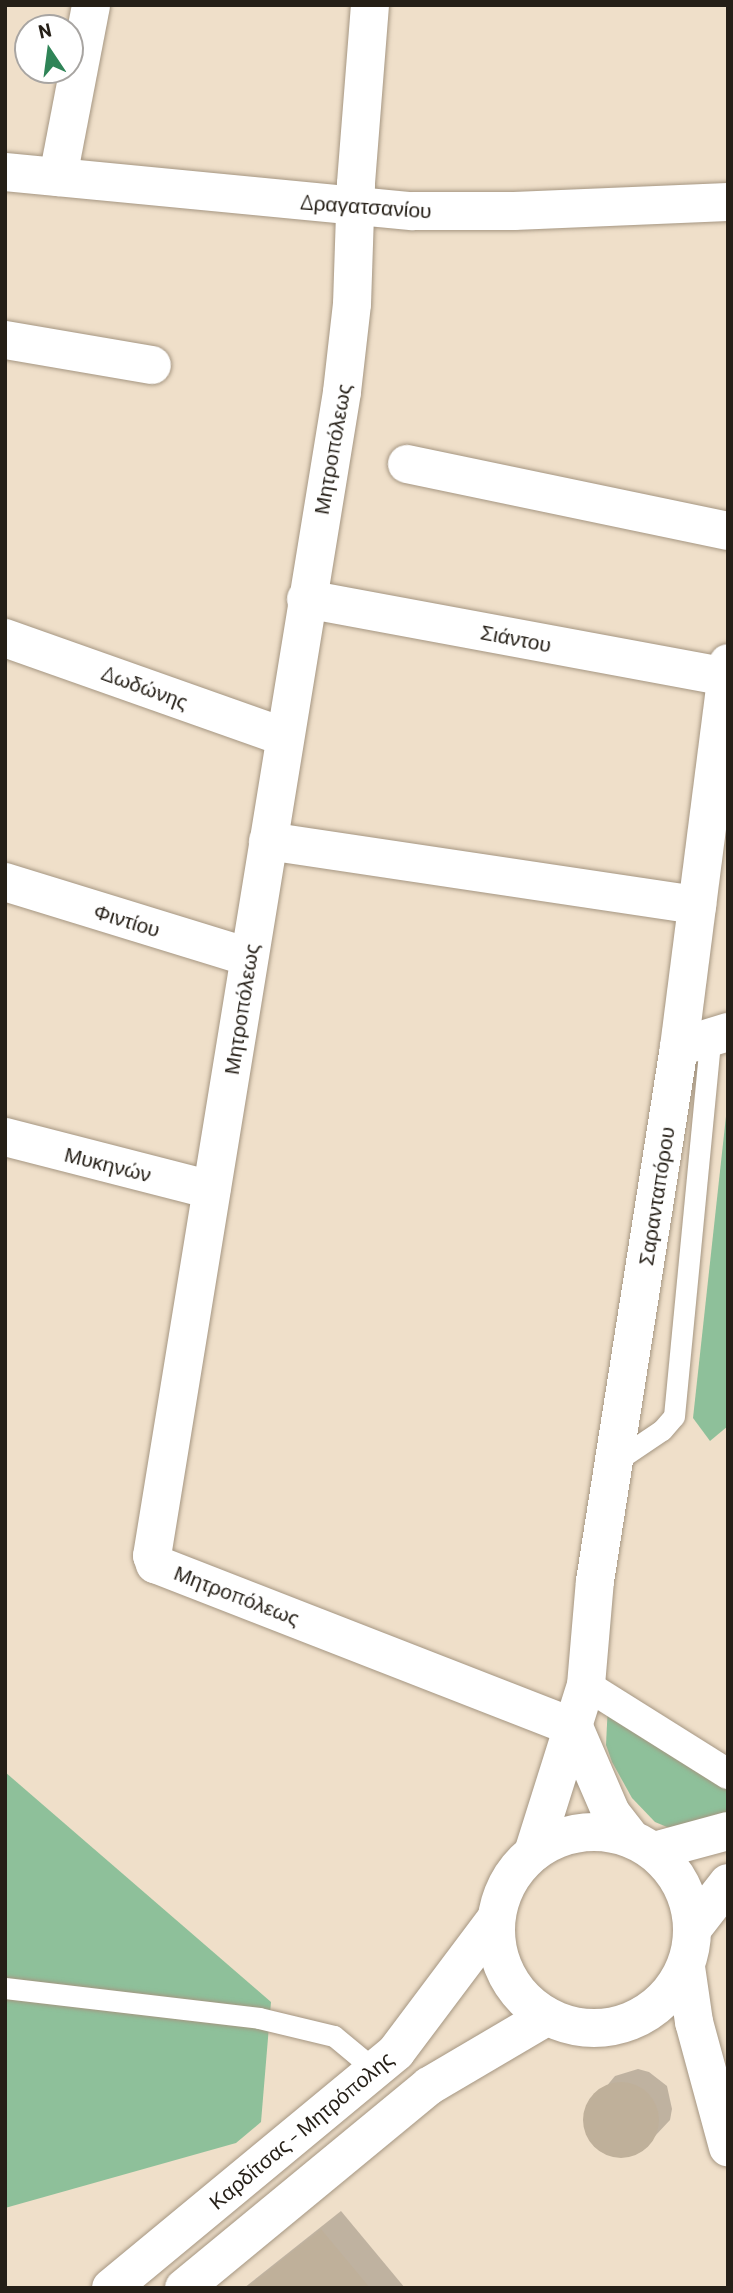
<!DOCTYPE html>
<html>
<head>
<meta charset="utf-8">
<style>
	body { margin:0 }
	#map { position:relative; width:733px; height:2293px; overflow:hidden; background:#efdfc9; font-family:Barlow,sans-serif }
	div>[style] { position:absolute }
	.green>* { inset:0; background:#8ec09a }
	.shadow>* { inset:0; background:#0003 }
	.building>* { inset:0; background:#bfb09a }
	.round { border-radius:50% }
	.roads { filter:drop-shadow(0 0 2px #a59682) drop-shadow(0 0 2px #a59682) }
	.service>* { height:21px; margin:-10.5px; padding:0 10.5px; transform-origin:10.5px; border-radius:10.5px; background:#fff }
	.pedestrian>* { height:30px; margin:-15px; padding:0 15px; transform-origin:15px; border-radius:15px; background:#fff }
	.minor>* { height:38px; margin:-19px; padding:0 19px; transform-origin:19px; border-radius:19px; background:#fff }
	.tertiary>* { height:38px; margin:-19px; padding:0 19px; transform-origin:19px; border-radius:19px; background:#fff }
	.secondary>* { height:38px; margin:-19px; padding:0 19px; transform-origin:19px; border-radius:19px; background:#fff }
	.secondary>.ring { margin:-19px; padding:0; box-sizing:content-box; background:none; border:38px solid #fff; border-radius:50% }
	span { translate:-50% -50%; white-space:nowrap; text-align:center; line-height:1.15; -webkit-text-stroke:6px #fff; paint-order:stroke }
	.street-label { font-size:21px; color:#251f17 }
	.frame { position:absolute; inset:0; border:7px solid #251f17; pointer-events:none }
	.north { position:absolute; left:14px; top:14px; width:70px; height:70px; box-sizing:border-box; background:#fff; border:2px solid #a8a5a2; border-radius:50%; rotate:347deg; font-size:19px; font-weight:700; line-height:28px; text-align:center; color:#251f17 }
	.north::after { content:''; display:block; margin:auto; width:24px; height:32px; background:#2f8457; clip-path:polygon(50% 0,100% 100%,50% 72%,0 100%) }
</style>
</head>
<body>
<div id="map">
	<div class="green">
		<div style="clip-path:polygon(728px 1098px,728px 1426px,710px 1441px,693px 1418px)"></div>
		<div style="clip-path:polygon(608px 1704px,728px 1780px,728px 1819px,679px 1832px,655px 1822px,632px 1798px,612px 1762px,606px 1745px)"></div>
		<div style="clip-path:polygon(5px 1772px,271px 2002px,261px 2122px,236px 2143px,5px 2208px)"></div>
	</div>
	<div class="shadow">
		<div style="clip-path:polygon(638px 2069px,649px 2072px,667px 2086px,672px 2109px,670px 2120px,640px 2152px,629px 2156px,604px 2153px,588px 2135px,586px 2111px,615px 2076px)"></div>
		<div style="clip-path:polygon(341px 2211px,405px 2288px,244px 2288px)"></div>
	</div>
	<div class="building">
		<div class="round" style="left:583px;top:2082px;width:76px;height:76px"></div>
		<div style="clip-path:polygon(321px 2229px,370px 2288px,246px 2288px)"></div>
	</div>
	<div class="roads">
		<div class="service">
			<div style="left:613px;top:1463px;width:59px;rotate:-34deg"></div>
			<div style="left:662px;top:1430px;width:18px;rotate:-49deg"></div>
			<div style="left:674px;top:1416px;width:378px;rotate:-84.5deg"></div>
			<div style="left:5px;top:1988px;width:256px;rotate:6.7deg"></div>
			<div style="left:259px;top:2018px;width:77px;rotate:13.5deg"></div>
			<div style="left:334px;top:2036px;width:53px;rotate:39.7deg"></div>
		</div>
		<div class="pedestrian">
			<div style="left:586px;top:1685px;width:168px;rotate:32.1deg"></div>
		</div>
		<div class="minor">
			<div style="left:370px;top:5px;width:180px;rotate:94.5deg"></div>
			<div style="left:356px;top:184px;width:120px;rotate:91.9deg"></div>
			<div style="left:352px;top:304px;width:89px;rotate:96.5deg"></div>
			<div style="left:342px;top:392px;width:1179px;rotate:99.27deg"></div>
			<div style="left:152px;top:1556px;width:9px;rotate:69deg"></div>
			<div style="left:155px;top:1564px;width:450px;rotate:21.3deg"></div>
			<div style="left:5px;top:172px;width:410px;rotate:5.5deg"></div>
			<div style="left:413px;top:211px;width:101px"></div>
			<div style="left:514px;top:211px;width:214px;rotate:-2.4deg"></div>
			<div style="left:58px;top:177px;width:175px;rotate:-79.1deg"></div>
			<div style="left:5px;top:340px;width:149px;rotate:9.7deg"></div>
			<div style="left:407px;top:464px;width:328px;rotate:11.8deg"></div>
			<div style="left:306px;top:599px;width:427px;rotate:10.5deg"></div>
			<div style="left:5px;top:638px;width:296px;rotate:19.5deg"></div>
			<div style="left:268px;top:841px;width:434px;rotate:8.5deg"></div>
			<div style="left:5px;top:882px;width:255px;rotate:17.1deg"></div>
			<div style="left:679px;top:1047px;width:51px;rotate:-17deg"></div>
			<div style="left:5px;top:1137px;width:213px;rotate:14.4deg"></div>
		</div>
		<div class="tertiary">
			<div style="left:574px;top:1727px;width:94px;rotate:66.7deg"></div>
			<div style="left:611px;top:1813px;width:33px;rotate:52deg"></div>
			<div style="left:533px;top:1853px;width:176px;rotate:-72.5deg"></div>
			<div style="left:586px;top:1685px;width:104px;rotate:-85.1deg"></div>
			<div style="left:595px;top:1581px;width:541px;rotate:-81.06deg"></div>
			<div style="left:679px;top:1047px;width:387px;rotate:-82.7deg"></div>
			<div style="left:686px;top:1967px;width:56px;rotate:81.7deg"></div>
			<div style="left:694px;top:2022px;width:130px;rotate:74.8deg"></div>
		</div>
		<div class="secondary">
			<div class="ring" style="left:496px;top:1832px;width:158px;height:158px"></div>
			<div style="left:654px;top:1851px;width:77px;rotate:-15.1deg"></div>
			<div style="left:693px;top:1928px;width:57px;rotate:-52.1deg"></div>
			<div style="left:111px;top:2288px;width:370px;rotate:-39.6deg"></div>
			<div style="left:396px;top:2052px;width:166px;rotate:-53.1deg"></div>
			<div style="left:184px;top:2288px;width:318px;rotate:-39.5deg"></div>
			<div style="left:429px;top:2086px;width:136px;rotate:-30.5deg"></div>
		</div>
	</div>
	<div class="street-label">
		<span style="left:366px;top:206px;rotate:4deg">Δραγατσανίου</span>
		<span style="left:332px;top:449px;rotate:-80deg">Μητροπόλεως</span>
		<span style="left:516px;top:638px;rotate:11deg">Σιάντου</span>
		<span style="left:145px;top:687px;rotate:20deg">Δωδώνης</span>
		<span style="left:127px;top:920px;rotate:17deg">Φιντίου</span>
		<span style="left:241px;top:1009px;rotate:-81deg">Μητροπόλεως</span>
		<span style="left:108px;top:1164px;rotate:14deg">Μυκηνών</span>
		<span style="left:656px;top:1196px;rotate:-81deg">Σαρανταπόρου</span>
		<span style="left:237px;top:1595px;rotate:21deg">Μητροπόλεως</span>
		<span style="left:301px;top:2130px;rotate:-40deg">Καρδίτσας - Μητρόπολης</span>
	</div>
	<div class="frame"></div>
	<div class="north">N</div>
</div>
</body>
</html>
